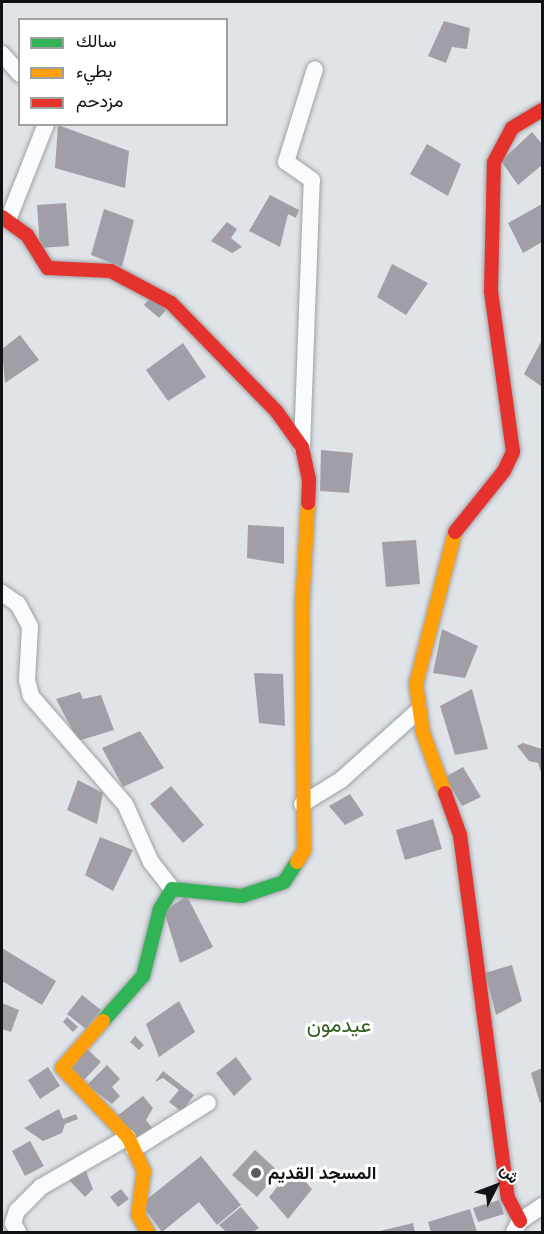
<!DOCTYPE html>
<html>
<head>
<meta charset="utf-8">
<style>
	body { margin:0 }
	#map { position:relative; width:544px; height:1234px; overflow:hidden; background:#e0e4e8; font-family:Karla,Vazirmatn,sans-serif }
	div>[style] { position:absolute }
	.building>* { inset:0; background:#a19ea8 }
	.roads { filter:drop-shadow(0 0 2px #9ea1a4) drop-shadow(0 0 2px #9ea1a4) }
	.street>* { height:16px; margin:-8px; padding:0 8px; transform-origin:8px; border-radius:8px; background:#fafbfc }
	.fast>* { height:14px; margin:-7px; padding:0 7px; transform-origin:7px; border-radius:7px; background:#30b455 }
	.slow>* { height:14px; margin:-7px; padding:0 7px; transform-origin:7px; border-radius:7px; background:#ff9f0a }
	.jam>* { height:14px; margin:-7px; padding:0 7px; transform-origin:7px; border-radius:7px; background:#e5322d }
	.dots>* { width:16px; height:16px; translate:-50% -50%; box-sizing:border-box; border:3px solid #fff; border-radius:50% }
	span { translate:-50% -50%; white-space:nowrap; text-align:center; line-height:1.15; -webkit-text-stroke:6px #fff; paint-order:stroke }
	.poi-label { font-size:18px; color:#101315; font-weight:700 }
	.left { translate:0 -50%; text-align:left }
	.quarter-label { font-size:21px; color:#305b20 }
	.frame { position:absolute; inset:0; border:3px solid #101315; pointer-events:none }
	.legend { position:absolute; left:18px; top:18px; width:210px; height:108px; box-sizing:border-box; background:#fff; border:2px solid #9fa1a1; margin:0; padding:8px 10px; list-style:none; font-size:18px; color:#101315 }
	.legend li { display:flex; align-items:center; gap:12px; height:30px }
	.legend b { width:30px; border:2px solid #9fa1a1 }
	.north { position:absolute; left:466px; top:1156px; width:60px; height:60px; -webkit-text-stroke:4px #fff; paint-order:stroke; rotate:48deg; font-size:16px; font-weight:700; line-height:24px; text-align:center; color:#101315 }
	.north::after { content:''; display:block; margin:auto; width:21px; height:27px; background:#101315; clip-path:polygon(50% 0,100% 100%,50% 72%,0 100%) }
</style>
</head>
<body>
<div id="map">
	<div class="building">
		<div style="clip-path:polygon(444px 21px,470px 28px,467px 49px,452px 47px,446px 63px,428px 56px)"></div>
		<div style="clip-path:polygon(58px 125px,129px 151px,125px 188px,55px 168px)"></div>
		<div style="clip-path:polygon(532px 132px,542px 144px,542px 165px,518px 185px,501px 161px)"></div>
		<div style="clip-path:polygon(427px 144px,461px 164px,448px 196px,410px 174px)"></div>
		<div style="clip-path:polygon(270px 195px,299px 210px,296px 218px,288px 214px,280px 247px,249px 231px)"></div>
		<div style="clip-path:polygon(66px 203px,69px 246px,40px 248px,37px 205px)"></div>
		<div style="clip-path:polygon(542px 204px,542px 242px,523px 253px,508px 223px)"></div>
		<div style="clip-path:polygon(104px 209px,134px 220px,122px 267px,91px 255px)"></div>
		<div style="clip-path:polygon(227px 222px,237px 229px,231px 238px,242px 247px,232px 253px,211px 241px)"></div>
		<div style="clip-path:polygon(392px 264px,428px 283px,406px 315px,377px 297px)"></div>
		<div style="clip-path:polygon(151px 297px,166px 310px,159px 318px,144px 305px)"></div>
		<div style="clip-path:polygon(20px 335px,39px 360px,5px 383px,2px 349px)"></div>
		<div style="clip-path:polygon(542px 340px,542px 387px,524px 374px)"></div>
		<div style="clip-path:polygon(183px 343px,206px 377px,168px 401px,146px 370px)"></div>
		<div style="clip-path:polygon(321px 450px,353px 453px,349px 493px,320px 491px)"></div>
		<div style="clip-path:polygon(248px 525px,284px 527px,284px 564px,247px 558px)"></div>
		<div style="clip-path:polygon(416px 540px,420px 584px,386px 587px,382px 542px)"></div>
		<div style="clip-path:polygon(442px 629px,478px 646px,465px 678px,433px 673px)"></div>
		<div style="clip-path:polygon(254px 673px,283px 674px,285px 726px,259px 723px)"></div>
		<div style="clip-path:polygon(472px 689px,488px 749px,455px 755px,440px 706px)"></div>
		<div style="clip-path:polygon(80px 692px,83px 699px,101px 695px,114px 730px,78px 741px,56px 699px)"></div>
		<div style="clip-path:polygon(140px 731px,164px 768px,123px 787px,102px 748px)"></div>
		<div style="clip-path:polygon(523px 743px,542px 749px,542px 774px,538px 763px,529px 761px,517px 746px)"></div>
		<div style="clip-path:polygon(463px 767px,481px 797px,462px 806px,445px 777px)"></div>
		<div style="clip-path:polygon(78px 780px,103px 793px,97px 824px,67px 810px)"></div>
		<div style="clip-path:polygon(171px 786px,204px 825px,183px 843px,150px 804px)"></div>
		<div style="clip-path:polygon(350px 794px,364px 815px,345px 825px,329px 806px)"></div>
		<div style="clip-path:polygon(433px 819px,442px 849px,405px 860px,396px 830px)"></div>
		<div style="clip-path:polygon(100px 837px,133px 850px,113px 891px,85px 875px)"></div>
		<div style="clip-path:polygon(187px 896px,213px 947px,180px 963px,164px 911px)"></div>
		<div style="clip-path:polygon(2px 948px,56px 981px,42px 1005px,2px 981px)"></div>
		<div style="clip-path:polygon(512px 965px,522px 1001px,496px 1015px,485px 973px)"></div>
		<div style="clip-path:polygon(82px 995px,101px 1010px,86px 1029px,67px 1014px)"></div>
		<div style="clip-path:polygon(179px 1001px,195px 1032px,159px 1057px,146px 1024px)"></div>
		<div style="clip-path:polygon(2px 1003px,19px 1010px,11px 1032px,2px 1029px)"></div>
		<div style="clip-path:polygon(67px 1017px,78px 1027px,73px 1032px,63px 1022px)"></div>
		<div style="clip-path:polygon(135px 1036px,144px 1045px,139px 1050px,130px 1042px)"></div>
		<div style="clip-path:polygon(84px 1046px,101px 1062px,81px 1083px,65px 1067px)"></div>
		<div style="clip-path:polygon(236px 1057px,252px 1079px,234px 1096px,216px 1073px)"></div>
		<div style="clip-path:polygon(107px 1065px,120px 1079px,112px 1087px,120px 1096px,112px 1104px,87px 1085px)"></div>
		<div style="clip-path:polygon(48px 1067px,60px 1086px,40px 1099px,28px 1080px)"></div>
		<div style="clip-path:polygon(542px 1068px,542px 1102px,540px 1103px,531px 1073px)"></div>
		<div style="clip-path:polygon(163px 1071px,194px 1095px,182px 1112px,169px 1102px,179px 1090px,163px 1078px,155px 1082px)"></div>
		<div style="clip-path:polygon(143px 1096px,153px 1108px,146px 1120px,153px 1129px,138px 1141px,117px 1116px)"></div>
		<div style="clip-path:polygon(59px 1109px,63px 1119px,76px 1114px,78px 1119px,65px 1124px,62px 1133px,43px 1141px,24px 1128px)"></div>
		<div style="clip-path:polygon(30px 1141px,44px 1166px,25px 1176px,12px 1151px)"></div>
		<div style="clip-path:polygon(255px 1150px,279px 1172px,257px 1197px,232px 1175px)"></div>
		<div style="clip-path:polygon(201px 1156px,241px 1205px,217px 1225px,199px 1202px,162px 1232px,141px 1204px)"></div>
		<div style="clip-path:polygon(83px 1164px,93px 1189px,85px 1197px,67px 1178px)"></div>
		<div style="clip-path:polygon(293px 1168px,312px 1189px,288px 1219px,269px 1197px)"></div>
		<div style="clip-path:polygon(121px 1189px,129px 1199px,118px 1207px,110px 1197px)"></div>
		<div style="clip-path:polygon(499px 1200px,504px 1214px,478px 1222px,473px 1208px)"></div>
		<div style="clip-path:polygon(241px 1207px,259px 1228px,253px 1232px,226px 1232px,219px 1225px)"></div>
		<div style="clip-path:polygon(470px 1209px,477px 1232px,431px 1232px,428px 1222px)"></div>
		<div style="clip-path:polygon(413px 1223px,415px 1232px,376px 1232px)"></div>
	</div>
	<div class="roads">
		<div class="street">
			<div style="left:2px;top:54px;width:27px;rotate:48deg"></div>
			<div style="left:8px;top:220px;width:103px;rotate:-68.4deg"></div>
			<div style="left:302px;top:447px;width:267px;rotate:-87.9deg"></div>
			<div style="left:312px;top:180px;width:32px;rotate:-145deg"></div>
			<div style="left:286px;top:162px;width:97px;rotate:-72.7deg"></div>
			<div style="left:2px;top:593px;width:19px;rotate:35deg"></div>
			<div style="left:18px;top:604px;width:26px;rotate:62deg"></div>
			<div style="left:30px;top:627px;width:53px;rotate:93.2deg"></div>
			<div style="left:27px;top:680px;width:16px;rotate:76deg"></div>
			<div style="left:31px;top:696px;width:143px;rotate:49deg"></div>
			<div style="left:125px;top:804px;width:64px;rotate:65.9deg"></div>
			<div style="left:151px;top:862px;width:34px;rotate:52deg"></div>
			<div style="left:302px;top:804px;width:46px;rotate:-31.6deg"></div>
			<div style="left:341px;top:780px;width:103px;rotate:-41.9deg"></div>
			<div style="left:134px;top:1149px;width:87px;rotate:-31.9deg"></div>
			<div style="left:18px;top:1232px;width:10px;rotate:-119deg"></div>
			<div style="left:13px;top:1223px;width:13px;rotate:-72deg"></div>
			<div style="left:17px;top:1211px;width:34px;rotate:-45deg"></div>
			<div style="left:41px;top:1187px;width:100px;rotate:-29.9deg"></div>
			<div style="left:514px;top:1232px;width:13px;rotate:-61deg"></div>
			<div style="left:520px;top:1221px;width:27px;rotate:-34deg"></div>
		</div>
		<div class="fast">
			<div style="left:103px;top:1021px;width:60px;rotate:-48.4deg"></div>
			<div style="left:143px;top:976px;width:69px;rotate:-75.8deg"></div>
			<div style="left:160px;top:909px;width:23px;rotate:-59deg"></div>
			<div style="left:172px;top:889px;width:70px;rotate:5.7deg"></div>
			<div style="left:242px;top:896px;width:44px;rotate:-18.4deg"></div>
			<div style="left:284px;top:882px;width:24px;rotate:-57deg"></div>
		</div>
		<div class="slow">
			<div style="left:445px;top:793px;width:64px;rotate:-110.1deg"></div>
			<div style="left:423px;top:733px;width:49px;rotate:-98.1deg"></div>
			<div style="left:416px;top:684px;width:157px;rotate:-75.6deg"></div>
			<div style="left:297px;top:862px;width:13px;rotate:-58deg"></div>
			<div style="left:304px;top:851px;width:244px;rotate:-90.5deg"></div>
			<div style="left:302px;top:607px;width:104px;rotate:-86.7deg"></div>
			<div style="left:103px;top:1021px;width:62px;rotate:131.1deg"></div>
			<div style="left:62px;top:1068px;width:95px;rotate:46.3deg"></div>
			<div style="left:128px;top:1137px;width:38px;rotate:65deg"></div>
			<div style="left:144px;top:1171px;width:44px;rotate:97.8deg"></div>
			<div style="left:138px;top:1215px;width:20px;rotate:60deg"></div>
		</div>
		<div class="jam">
			<div style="left:2px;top:217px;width:31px;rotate:36deg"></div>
			<div style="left:27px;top:235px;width:39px;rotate:58deg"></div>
			<div style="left:48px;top:268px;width:63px;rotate:2.7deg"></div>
			<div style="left:111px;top:271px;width:68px;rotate:28.1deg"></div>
			<div style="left:171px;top:303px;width:152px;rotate:45.8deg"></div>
			<div style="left:277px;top:412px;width:43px;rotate:54.5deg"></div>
			<div style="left:302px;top:447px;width:33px;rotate:78deg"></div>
			<div style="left:309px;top:479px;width:24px;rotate:92deg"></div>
			<div style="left:455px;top:532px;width:78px;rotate:-51.2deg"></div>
			<div style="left:504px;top:471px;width:21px;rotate:-65deg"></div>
			<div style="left:513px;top:452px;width:162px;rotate:-97.8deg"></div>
			<div style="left:491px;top:291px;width:129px;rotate:-88.7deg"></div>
			<div style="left:494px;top:162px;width:38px;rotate:-62deg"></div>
			<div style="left:512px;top:128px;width:35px;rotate:-31deg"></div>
			<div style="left:445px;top:793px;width:45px;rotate:70.3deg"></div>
			<div style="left:460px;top:835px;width:366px;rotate:82.5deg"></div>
			<div style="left:508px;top:1198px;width:26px;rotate:62deg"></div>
		</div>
	</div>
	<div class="dots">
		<div style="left:256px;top:1173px;background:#595c5f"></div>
	</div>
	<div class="poi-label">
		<span class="left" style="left:268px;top:1173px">المسجد القديم</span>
	</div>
	<div class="quarter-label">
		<span style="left:339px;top:1025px">عيدمون</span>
	</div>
	<div class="frame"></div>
	<ul class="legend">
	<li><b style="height:8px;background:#30b455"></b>سالك</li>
	<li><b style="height:8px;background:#ff9f0a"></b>بطيء</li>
	<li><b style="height:8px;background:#e5322d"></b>مزدحم</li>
	</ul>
	<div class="north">ش</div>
</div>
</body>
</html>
